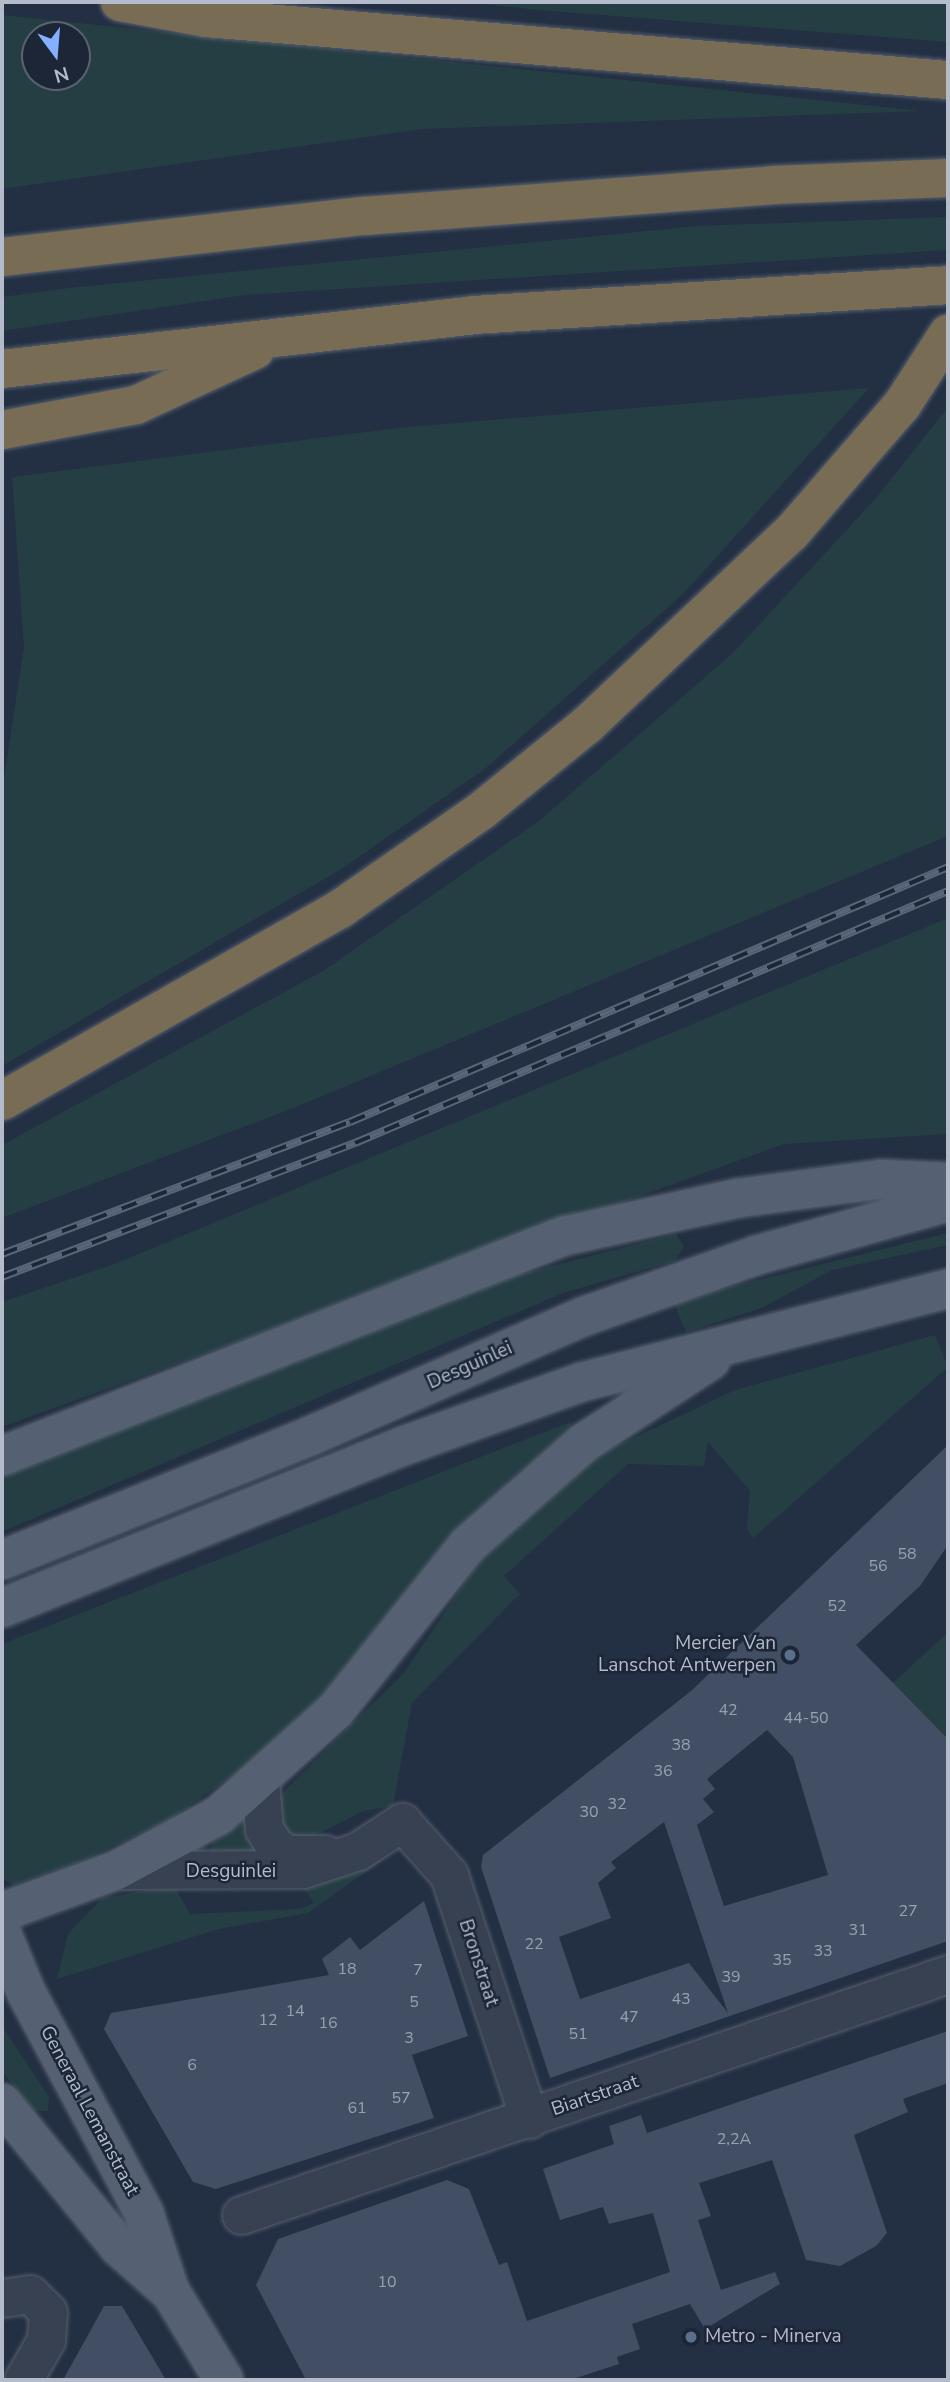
<!DOCTYPE html>
<html>
<head>
<meta charset="utf-8">
<style>
	body { margin:0 }
	#map { position:relative; width:950px; height:2382px; overflow:hidden; background:#232f42; font-family:"Nunito Sans",sans-serif }
	div>[style] { position:absolute }
	.green>* { inset:0; background:#253e43 }
	.building>* { inset:0; background:#424e64 }
	.roads { filter:drop-shadow(0 0 2px #555f6f) drop-shadow(0 0 2px #555f6f) }
	.minor>* { height:37px; margin:-18.5px; padding:0 18.5px; transform-origin:18.5px; border-radius:18.5px; background:#384152 }
	.major>* { height:38px; margin:-19px; padding:0 19px; transform-origin:19px; border-radius:19px; background:#556072 }
	.highway>* { height:38px; margin:-19px; padding:0 19px; transform-origin:19px; border-radius:19px; background:#786c54 }
	.rail>* { height:8px; margin-top:-4px; transform-origin:0; background:repeating-linear-gradient(90deg,#1c2637 0 16px,#596579 0 32px); box-sizing:border-box; border-block:2px solid #596579 }
	.dots>* { width:19px; height:19px; translate:-50% -50%; box-sizing:border-box; border:4px solid #1c2637; border-radius:50% }
	span { translate:-50% -50%; white-space:nowrap; text-align:center; line-height:1.15; -webkit-text-stroke:5px #1c2637; paint-order:stroke }
	.number-label { font-size:16px; color:#98a0b2 }
	.number-label span { -webkit-text-stroke-width:0 }
	.street-label { font-size:19px; color:#b4bccc }
	.poi-label { font-size:19px; color:#b4bccc }
	.right { translate:-100% -50%; text-align:right }
	.left { translate:0 -50%; text-align:left }
	.frame { position:absolute; inset:0; border:4px solid #b4bccc; pointer-events:none }
	.north { position:absolute; left:21px; top:21px; width:70px; height:70px; box-sizing:border-box; background:#1c2637; border:2px solid #596273; border-radius:50%; rotate:164deg; font-size:19px; font-weight:700; line-height:28px; text-align:center; color:#b4bccc }
	.north::after { content:''; display:block; margin:auto; width:24px; height:32px; background:#86afff; clip-path:polygon(50% 0,100% 100%,50% 72%,0 100%) }
</style>
</head>
<body>
<div id="map">
	<div class="green">
		<div style="clip-path:polygon(466px 2px,948px 2px,948px 42px,538px 10px)"></div>
		<div style="clip-path:polygon(evenodd,2px 15px,922px 111px,423px 129px,2px 189px,2px 15px,35px 35px,77px 35px,77px 77px,35px 77px,35px 35px)"></div>
		<div style="clip-path:polygon(948px 217px,948px 250px,245px 295px,2px 331px,2px 297px,69px 288px,698px 226px)"></div>
		<div style="clip-path:polygon(869px 388px,684px 593px,486px 768px,343px 868px,2px 1066px,2px 791px,24px 647px,12px 477px,398px 428px)"></div>
		<div style="clip-path:polygon(948px 407px,948px 836px,291px 1109px,2px 1218px,2px 1145px,323px 971px,539px 821px,733px 653px,877px 497px)"></div>
		<div style="clip-path:polygon(948px 918px,948px 1134px,784px 1144px,2px 1427px,2px 1302px,112px 1265px)"></div>
		<div style="clip-path:polygon(948px 1233px,948px 1245px,832px 1270px,762px 1308px,686px 1332px,673px 1301px)"></div>
		<div style="clip-path:polygon(676px 1234px,684px 1246px,675px 1261px,563px 1293px,2px 1532px,2px 1475px,513px 1276px)"></div>
		<div style="clip-path:polygon(935px 1335px,948px 1367px,753px 1538px,747px 1529px,750px 1491px,708px 1442px,704px 1466px,628px 1464px,504px 1576px,520px 1594px,412px 1703px,393px 1806px,363px 1811px,310px 1838px,283px 1837px,278px 1799px,284px 1791px,404px 1673px,480px 1560px,599px 1454px,735px 1390px)"></div>
		<div style="clip-path:polygon(570px 1422px,574px 1434px,516px 1474px,324px 1695px,248px 1765px,169px 1820px,79px 1862px,13px 1885px,2px 1878px,2px 1644px)"></div>
		<div style="clip-path:polygon(948px 1632px,948px 1739px,893px 1683px)"></div>
		<div style="clip-path:polygon(244px 1820px,256px 1853px,210px 1855px,212px 1842px)"></div>
		<div style="clip-path:polygon(387px 1857px,308px 1913px,219px 1929px,57px 1979px,68px 1934px,102px 1898px,174px 1886px,190px 1914px,299px 1909px,314px 1903px,301px 1885px)"></div>
		<div style="clip-path:polygon(2px 2026px,49px 2097px,48px 2111px,34px 2111px,2px 2071px)"></div>
	</div>
	<div class="building">
		<div style="clip-path:polygon(evenodd,948px 1445px,948px 1545px,920px 1586px,856px 1645px,948px 1739px,948px 1941px,550px 2078px,481px 1867px,483px 1855px,691px 1691px,948px 1445px,767px 1730px,793px 1757px,828px 1875px,724px 1906px,697px 1825px,714px 1812px,703px 1799px,715px 1789px,707px 1779px,767px 1730px,948px 1445px,664px 1822px,710px 1960px,728px 2013px,689px 1963px,580px 1999px,559px 1937px,611px 1918px,598px 1883px,616px 1868px,611px 1862px,664px 1822px)"></div>
		<div style="clip-path:polygon(424px 1901px,468px 2036px,412px 2055px,434px 2118px,216px 2189px,193px 2182px,104px 2029px,111px 2013px,329px 1975px,322px 1959px,350px 1937px,360px 1950px)"></div>
		<div style="clip-path:polygon(948px 2031px,948px 2083px,903px 2099px,908px 2112px,854px 2135px,887px 2233px,876px 2246px,840px 2266px,806px 2260px,772px 2160px,699px 2183px,711px 2216px,698px 2220px,721px 2290px,775px 2272px,780px 2284px,705px 2329px,690px 2304px,632px 2324px,640px 2349px,617px 2357px,619px 2364px,570px 2380px,306px 2380px,256px 2285px,278px 2239px,447px 2180px,469px 2189px,499px 2265px,507px 2262px,527px 2321px,670px 2272px,653px 2213px,609px 2224px,603px 2207px,560px 2220px,543px 2169px,614px 2144px,609px 2126px,641px 2115px,647px 2133px)"></div>
		<div style="clip-path:polygon(104px 2306px,122px 2306px,166px 2380px,63px 2380px)"></div>
	</div>
	<div class="roads">
		<div class="minor">
			<div style="left:260px;top:1782px;width:47px;rotate:85.1deg"></div>
			<div style="left:264px;top:1829px;width:19px;rotate:58deg"></div>
			<div style="left:274px;top:1845px;width:16px;rotate:35deg"></div>
			<div style="left:287px;top:1854px;width:38px"></div>
			<div style="left:117px;top:1870px;width:186px;rotate:-0.3deg"></div>
			<div style="left:303px;top:1869px;width:58px;rotate:-18.1deg"></div>
			<div style="left:358px;top:1851px;width:53px;rotate:-33.4deg"></div>
			<div style="left:402px;top:1822px;width:71px;rotate:48.4deg"></div>
			<div style="left:449px;top:1875px;width:257px;rotate:71.8deg"></div>
			<div style="left:241px;top:2215px;width:747px;rotate:-18.82deg"></div>
			<div style="left:2px;top:2298px;width:28px;rotate:-8deg"></div>
			<div style="left:30px;top:2294px;width:25px;rotate:45deg"></div>
			<div style="left:48px;top:2312px;width:28px;rotate:94deg"></div>
			<div style="left:46px;top:2340px;width:46px;rotate:119.9deg"></div>
		</div>
		<div class="major">
			<div style="left:2px;top:1456px;width:604px;rotate:-21.38deg"></div>
			<div style="left:564px;top:1236px;width:179px;rotate:-12.3deg"></div>
			<div style="left:739px;top:1198px;width:143px;rotate:-7.6deg"></div>
			<div style="left:881px;top:1179px;width:67px;rotate:2.6deg"></div>
			<div style="left:2px;top:1560px;width:332px;rotate:-21.9deg"></div>
			<div style="left:310px;top:1436px;width:300px;rotate:-23.6deg"></div>
			<div style="left:585px;top:1316px;width:182px;rotate:-19.5deg"></div>
			<div style="left:757px;top:1255px;width:198px;rotate:-15.5deg"></div>
			<div style="left:2px;top:1608px;width:432px;rotate:-22deg"></div>
			<div style="left:403px;top:1446px;width:190px;rotate:-19.7deg"></div>
			<div style="left:582px;top:1382px;width:378px;rotate:-14.3deg"></div>
			<div style="left:2px;top:1912px;width:122px;rotate:-20.1deg"></div>
			<div style="left:117px;top:1870px;width:116px;rotate:-28.3deg"></div>
			<div style="left:219px;top:1815px;width:156px;rotate:-41.9deg"></div>
			<div style="left:335px;top:1711px;width:213px;rotate:-51.3deg"></div>
			<div style="left:468px;top:1545px;width:156px;rotate:-41.4deg"></div>
			<div style="left:585px;top:1442px;width:150px;rotate:-33.1deg"></div>
			<div style="left:2px;top:1934px;width:63px;rotate:67.5deg"></div>
			<div style="left:26px;top:1992px;width:251px;rotate:61.9deg"></div>
			<div style="left:144px;top:2213px;width:82px;rotate:71.6deg"></div>
			<div style="left:170px;top:2291px;width:104px;rotate:58.8deg"></div>
			<div style="left:2px;top:2103px;width:186px;rotate:50.9deg"></div>
			<div style="left:119px;top:2247px;width:65px;rotate:41.3deg"></div>
		</div>
		<div class="highway">
			<div style="left:120px;top:2px;width:87px;rotate:10.5deg"></div>
			<div style="left:206px;top:18px;width:745px;rotate:4.78deg"></div>
			<div style="left:2px;top:257px;width:364px;rotate:-6.5deg"></div>
			<div style="left:364px;top:216px;width:409px;rotate:-4.3deg"></div>
			<div style="left:772px;top:185px;width:176px;rotate:-2.3deg"></div>
			<div style="left:2px;top:369px;width:475px;rotate:-6.5deg"></div>
			<div style="left:474px;top:315px;width:475px;rotate:-3.6deg"></div>
			<div style="left:2px;top:430px;width:136px;rotate:-10.6deg"></div>
			<div style="left:136px;top:405px;width:131px;rotate:-24.8deg"></div>
			<div style="left:2px;top:1101px;width:389px;rotate:-29.6deg"></div>
			<div style="left:340px;top:909px;width:172px;rotate:-34.8deg"></div>
			<div style="left:481px;top:811px;width:136px;rotate:-39.1deg"></div>
			<div style="left:587px;top:725px;width:280px;rotate:-43.3deg"></div>
			<div style="left:791px;top:533px;width:169px;rotate:-49.1deg"></div>
			<div style="left:902px;top:405px;width:85px;rotate:-57.1deg"></div>
		</div>
	</div>
	<div class="rail">
		<div style="left:2px;top:1254px;width:372px;rotate:-20.8deg"></div>
		<div style="left:350px;top:1122px;width:650px;rotate:-23.09deg"></div>
		<div style="left:2px;top:1277px;width:378px;rotate:-20.8deg"></div>
		<div style="left:355px;top:1143px;width:644px;rotate:-23.02deg"></div>
	</div>
	<div class="dots">
		<div style="left:790px;top:1655px;background:#5c6f8a"></div>
		<div style="left:691px;top:2337px;background:#5c6f8a"></div>
	</div>
	<div class="number-label">
		<span style="left:907px;top:1554px">58</span>
		<span style="left:878px;top:1566px">56</span>
		<span style="left:837px;top:1606px">52</span>
		<span style="left:728px;top:1710px">42</span>
		<span style="left:806px;top:1718px">44-50</span>
		<span style="left:681px;top:1745px">38</span>
		<span style="left:663px;top:1771px">36</span>
		<span style="left:617px;top:1804px">32</span>
		<span style="left:589px;top:1812px">30</span>
		<span style="left:908px;top:1911px">27</span>
		<span style="left:858px;top:1930px">31</span>
		<span style="left:534px;top:1944px">22</span>
		<span style="left:823px;top:1951px">33</span>
		<span style="left:782px;top:1960px">35</span>
		<span style="left:347px;top:1969px">18</span>
		<span style="left:418px;top:1970px">7</span>
		<span style="left:731px;top:1977px">39</span>
		<span style="left:681px;top:1999px">43</span>
		<span style="left:414px;top:2002px">5</span>
		<span style="left:295px;top:2011px">14</span>
		<span style="left:629px;top:2017px">47</span>
		<span style="left:268px;top:2020px">12</span>
		<span style="left:328px;top:2023px">16</span>
		<span style="left:578px;top:2034px">51</span>
		<span style="left:409px;top:2038px">3</span>
		<span style="left:192px;top:2065px">6</span>
		<span style="left:401px;top:2098px">57</span>
		<span style="left:357px;top:2108px">61</span>
		<span style="left:734px;top:2139px">2,2A</span>
		<span style="left:387px;top:2282px">10</span>
	</div>
	<div class="street-label">
		<span style="left:470px;top:1366px;rotate:-24deg">Desguinlei</span>
		<span style="left:231px;top:1872px">Desguinlei</span>
		<span style="left:478px;top:1963px;rotate:72deg">Bronstraat</span>
		<span style="left:595px;top:2096px;rotate:-19deg">Biartstraat</span>
		<span style="left:89px;top:2111px;rotate:62deg">Generaal Lemanstraat</span>
	</div>
	<div class="poi-label">
		<span class="right" style="left:776px;top:1655px">Mercier Van<br>Lanschot Antwerpen</span>
		<span class="left" style="left:705px;top:2337px">Metro - Minerva</span>
	</div>
	<div class="frame"></div>
	<div class="north">N</div>
</div>
</body>
</html>
